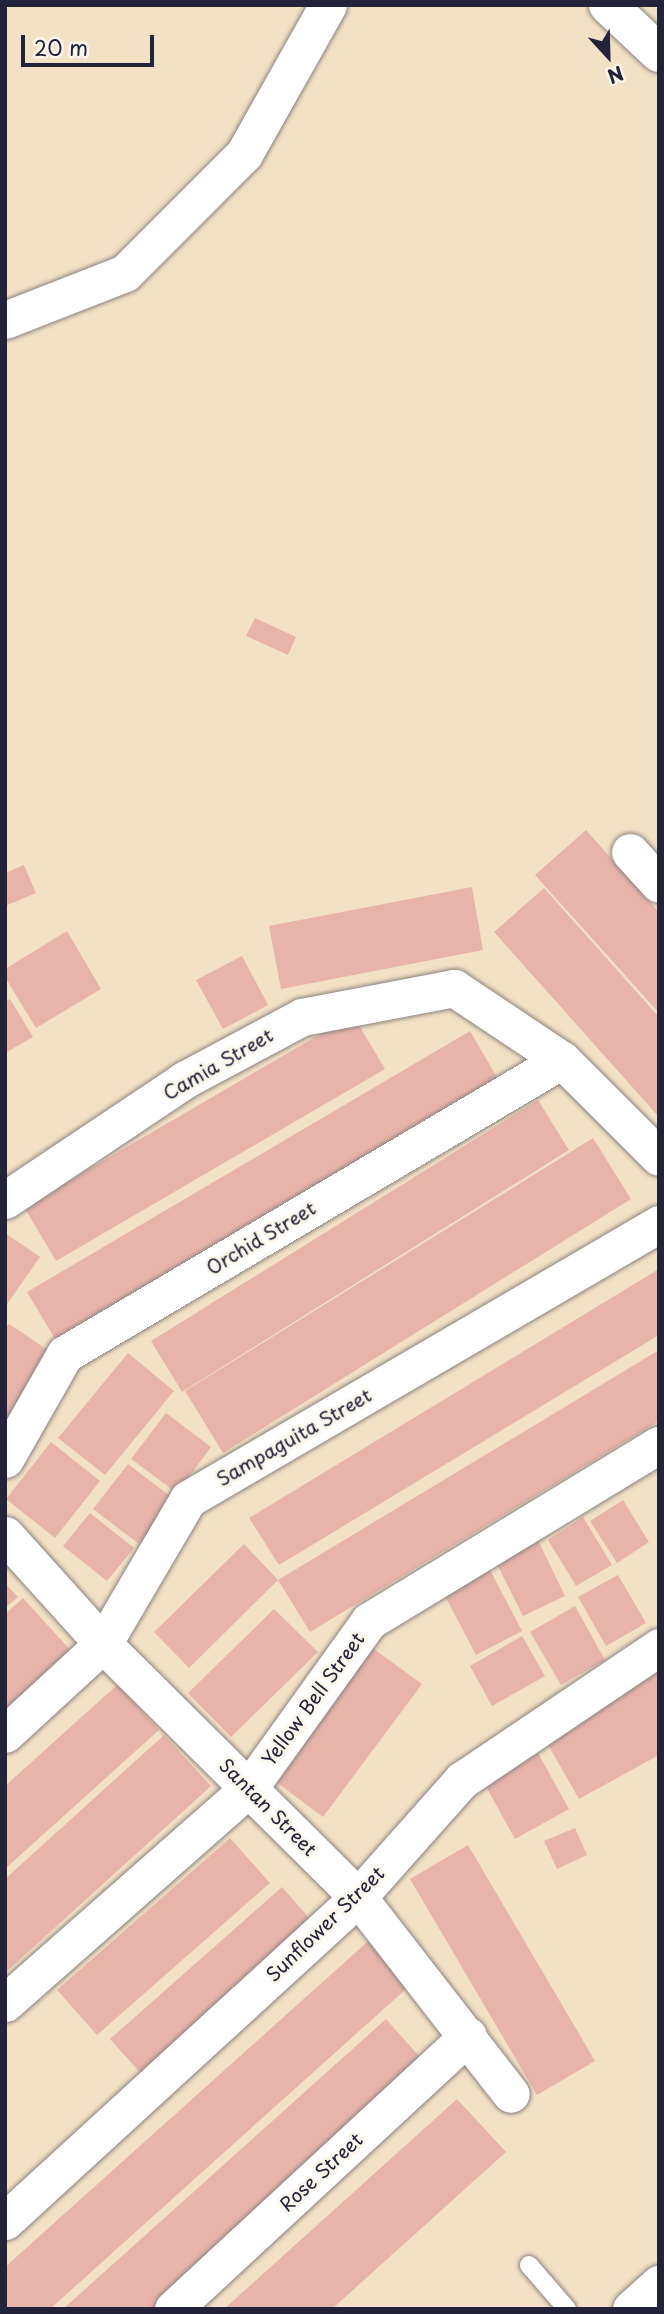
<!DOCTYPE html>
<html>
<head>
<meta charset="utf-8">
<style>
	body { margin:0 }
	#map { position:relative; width:664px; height:2314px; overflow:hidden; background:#f3e1c5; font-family:"Playpen Sans",sans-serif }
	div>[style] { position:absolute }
	.building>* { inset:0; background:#e8b4aa }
	.roads { filter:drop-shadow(0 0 2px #8a8280) drop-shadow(0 0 2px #8a8280) }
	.service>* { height:18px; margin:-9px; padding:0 9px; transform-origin:9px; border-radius:9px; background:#fff }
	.minor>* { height:37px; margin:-18.5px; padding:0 18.5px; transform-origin:18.5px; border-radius:18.5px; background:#fff }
	.tertiary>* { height:38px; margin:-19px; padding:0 19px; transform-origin:19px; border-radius:19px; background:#fff }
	span { translate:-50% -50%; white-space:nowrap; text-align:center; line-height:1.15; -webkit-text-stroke:6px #fbf7ec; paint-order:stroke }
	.street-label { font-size:19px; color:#22223b }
	.frame { position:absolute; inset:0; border:7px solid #22223b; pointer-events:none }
	.north { position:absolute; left:573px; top:21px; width:70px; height:70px; -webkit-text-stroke:5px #fbf7ec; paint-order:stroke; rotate:158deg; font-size:19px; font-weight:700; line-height:28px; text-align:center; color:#22223b }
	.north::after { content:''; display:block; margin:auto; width:24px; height:32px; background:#22223b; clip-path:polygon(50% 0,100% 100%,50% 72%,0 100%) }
	.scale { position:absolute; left:21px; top:35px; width:133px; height:32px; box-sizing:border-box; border:4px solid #22223b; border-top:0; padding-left:9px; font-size:21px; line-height:24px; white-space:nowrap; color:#22223b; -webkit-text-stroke:5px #fbf7ec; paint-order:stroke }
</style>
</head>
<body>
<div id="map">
	<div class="building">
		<div style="clip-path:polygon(255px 618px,296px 637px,288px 655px,246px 636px)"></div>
		<div style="clip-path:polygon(586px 830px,659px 912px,659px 1013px,535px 875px)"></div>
		<div style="clip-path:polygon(24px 865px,36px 893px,5px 906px,5px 873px)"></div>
		<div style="clip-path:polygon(472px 887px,483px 950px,281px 989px,269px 926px)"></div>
		<div style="clip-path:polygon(544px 888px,659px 1017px,659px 1117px,494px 932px)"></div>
		<div style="clip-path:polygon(67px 931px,101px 989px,36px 1028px,5px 977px,5px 969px)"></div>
		<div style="clip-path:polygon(242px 956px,268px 1005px,223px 1029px,196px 980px)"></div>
		<div style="clip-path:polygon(10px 999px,33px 1037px,5px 1053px,5px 1002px)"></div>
		<div style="clip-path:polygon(353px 1015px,385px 1069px,56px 1261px,24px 1207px)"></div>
		<div style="clip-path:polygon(470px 1031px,498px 1079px,55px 1339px,27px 1292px)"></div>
		<div style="clip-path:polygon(538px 1100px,569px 1150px,182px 1392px,151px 1341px)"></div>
		<div style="clip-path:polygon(593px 1138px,631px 1199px,223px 1453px,185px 1391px)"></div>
		<div style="clip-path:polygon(5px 1233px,40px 1257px,5px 1307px)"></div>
		<div style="clip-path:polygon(659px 1269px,659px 1335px,279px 1565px,249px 1518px)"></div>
		<div style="clip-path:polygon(9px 1324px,60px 1358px,5px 1438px,5px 1329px)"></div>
		<div style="clip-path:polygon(659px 1350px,659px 1421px,310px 1632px,278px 1580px)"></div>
		<div style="clip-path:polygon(128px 1353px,174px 1391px,105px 1475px,58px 1438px)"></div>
		<div style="clip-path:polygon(166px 1413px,211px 1447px,177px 1493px,131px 1459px)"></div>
		<div style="clip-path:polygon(51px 1442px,100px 1481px,55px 1538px,6px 1499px)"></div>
		<div style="clip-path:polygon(128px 1464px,174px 1499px,139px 1544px,93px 1509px)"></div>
		<div style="clip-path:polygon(623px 1500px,649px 1542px,617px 1563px,590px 1521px)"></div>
		<div style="clip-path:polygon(90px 1513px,134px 1548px,107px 1581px,63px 1546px)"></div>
		<div style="clip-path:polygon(583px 1517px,612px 1565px,576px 1586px,548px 1540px)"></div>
		<div style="clip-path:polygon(538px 1540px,565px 1596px,523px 1616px,495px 1560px)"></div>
		<div style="clip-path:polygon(244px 1544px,278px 1580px,189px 1668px,154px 1632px)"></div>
		<div style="clip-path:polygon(490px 1570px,522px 1631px,476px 1655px,444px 1594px)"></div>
		<div style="clip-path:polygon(618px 1575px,646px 1623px,606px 1646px,578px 1597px)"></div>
		<div style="clip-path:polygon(5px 1583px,18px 1597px,5px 1608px)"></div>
		<div style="clip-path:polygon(23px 1598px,72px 1652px,5px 1712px,5px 1614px)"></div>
		<div style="clip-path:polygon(575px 1606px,605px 1660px,561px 1685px,530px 1632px)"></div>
		<div style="clip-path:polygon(274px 1609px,318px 1652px,231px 1737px,188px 1693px)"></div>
		<div style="clip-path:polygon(522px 1636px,545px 1676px,492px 1706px,470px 1666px)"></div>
		<div style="clip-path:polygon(367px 1644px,422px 1684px,323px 1817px,268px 1776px)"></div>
		<div style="clip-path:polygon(659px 1672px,659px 1755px,579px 1799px,543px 1736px)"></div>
		<div style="clip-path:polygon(117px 1685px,159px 1730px,5px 1869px,5px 1786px)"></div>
		<div style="clip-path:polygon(164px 1735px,211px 1786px,5px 1973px,5px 1879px)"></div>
		<div style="clip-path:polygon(538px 1753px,569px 1809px,515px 1839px,484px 1783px)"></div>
		<div style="clip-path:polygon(575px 1828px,587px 1855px,557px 1869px,544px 1841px)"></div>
		<div style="clip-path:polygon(230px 1838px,270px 1883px,97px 2035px,57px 1990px)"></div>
		<div style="clip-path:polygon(468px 1845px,595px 2061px,537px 2095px,410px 1879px)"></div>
		<div style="clip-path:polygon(282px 1887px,317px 1927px,145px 2078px,110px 2039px)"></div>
		<div style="clip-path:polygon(375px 1935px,416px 1980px,50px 2309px,5px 2309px,5px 2267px)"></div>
		<div style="clip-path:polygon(386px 2019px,426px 2064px,154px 2309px,63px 2309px)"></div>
		<div style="clip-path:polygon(457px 2099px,506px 2152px,332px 2309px,224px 2309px)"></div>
	</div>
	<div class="roads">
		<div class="service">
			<div style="left:529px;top:2265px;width:58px;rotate:49.2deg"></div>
		</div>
		<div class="minor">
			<div style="left:5px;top:320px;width:129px;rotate:-21.4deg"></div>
			<div style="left:125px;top:273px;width:168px;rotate:-45deg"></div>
			<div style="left:244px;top:154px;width:171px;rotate:-60.6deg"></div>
			<div style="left:630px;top:852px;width:43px;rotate:47.8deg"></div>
			<div style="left:5px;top:1200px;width:216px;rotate:-33.8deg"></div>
			<div style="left:184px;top:1080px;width:134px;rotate:-28.1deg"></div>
			<div style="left:302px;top:1017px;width:155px;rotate:-10.8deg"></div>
			<div style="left:454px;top:988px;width:130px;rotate:33.7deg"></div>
			<div style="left:562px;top:1060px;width:137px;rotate:45deg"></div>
			<div style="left:5px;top:1459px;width:121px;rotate:-60.3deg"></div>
			<div style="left:65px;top:1354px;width:577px;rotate:-30.61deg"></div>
			<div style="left:5px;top:1535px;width:147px;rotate:48deg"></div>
			<div style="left:103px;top:1644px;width:359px;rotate:44.8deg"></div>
			<div style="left:358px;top:1897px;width:249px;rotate:52.2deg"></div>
			<div style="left:5px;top:1734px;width:133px;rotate:-42.6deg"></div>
			<div style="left:103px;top:1644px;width:168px;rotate:-59.6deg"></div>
			<div style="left:188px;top:1499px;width:545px;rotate:-30.28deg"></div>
			<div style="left:5px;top:2003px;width:325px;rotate:-41.4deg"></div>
			<div style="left:249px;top:1788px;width:206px;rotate:-54.3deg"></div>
			<div style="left:369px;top:1621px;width:339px;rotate:-31.3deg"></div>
			<div style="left:5px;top:2221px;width:479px;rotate:-42.5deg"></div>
			<div style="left:358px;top:1897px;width:157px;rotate:-48.4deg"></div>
			<div style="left:462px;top:1780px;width:238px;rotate:-34deg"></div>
			<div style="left:173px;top:2309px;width:402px;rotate:-42.8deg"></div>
			<div style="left:631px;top:2309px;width:38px;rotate:-42deg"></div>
		</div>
		<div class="tertiary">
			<div style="left:608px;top:5px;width:70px;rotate:43.3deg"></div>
		</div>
	</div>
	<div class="street-label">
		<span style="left:218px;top:1064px;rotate:-30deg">Camia Street</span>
		<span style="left:261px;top:1238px;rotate:-31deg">Orchid Street</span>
		<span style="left:294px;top:1437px;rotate:-30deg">Sampaguita Street</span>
		<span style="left:313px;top:1699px;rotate:-54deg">Yellow Bell Street</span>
		<span style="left:268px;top:1807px;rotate:45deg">Santan Street</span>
		<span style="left:325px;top:1924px;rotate:-44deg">Sunflower Street</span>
		<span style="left:321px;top:2172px;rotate:-43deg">Rose Street</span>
	</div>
	<div class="frame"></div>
	<div class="north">N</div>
	<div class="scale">20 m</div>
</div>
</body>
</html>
